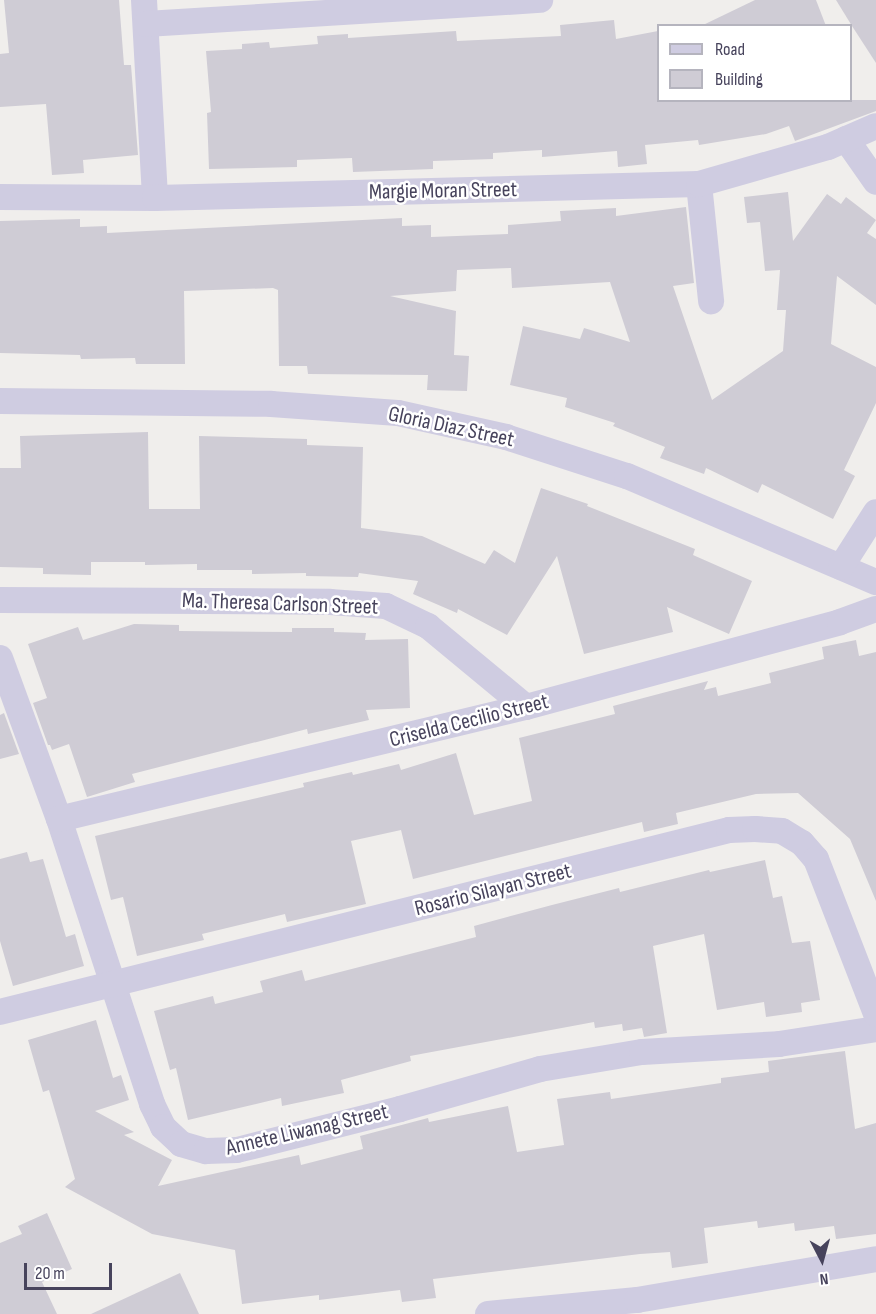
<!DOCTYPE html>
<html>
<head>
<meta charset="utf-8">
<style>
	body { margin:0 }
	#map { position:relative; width:876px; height:1314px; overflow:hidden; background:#f0eeec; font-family:"Sofia Sans Condensed",sans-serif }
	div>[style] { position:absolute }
	.building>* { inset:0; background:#cfccd5 }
	.minor>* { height:26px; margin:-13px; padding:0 13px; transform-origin:13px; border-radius:13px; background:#cfcce1 }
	span { translate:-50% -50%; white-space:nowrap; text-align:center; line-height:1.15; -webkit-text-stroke:5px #fff; paint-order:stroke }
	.street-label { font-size:22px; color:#47435c }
	.legend { position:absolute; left:657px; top:24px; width:195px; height:78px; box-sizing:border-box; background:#fff; border:2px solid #b5b4be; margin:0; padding:8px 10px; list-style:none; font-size:18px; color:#47435c }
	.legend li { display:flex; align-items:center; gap:12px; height:30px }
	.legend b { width:30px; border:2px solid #b5b4be }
	.north { position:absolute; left:792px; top:1230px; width:60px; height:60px; -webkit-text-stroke:4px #fff; paint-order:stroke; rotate:174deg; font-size:16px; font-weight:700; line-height:24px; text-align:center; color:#47435c }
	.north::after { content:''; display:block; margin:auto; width:21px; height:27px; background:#47435c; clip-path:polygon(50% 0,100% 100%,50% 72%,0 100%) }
	.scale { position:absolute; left:24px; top:1263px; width:88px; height:27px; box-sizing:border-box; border:3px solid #47435c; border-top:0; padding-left:8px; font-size:18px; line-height:21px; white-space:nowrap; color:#47435c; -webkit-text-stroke:4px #fff; paint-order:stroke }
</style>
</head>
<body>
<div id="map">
	<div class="building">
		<div style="clip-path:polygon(4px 0,119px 0,124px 65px,131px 65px,138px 155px,83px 160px,84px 173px,52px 175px,46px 104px,0 107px,0 54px,9px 53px)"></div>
		<div style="clip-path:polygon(755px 0,816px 0,826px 26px,701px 26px)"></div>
		<div style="clip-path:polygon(836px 0,876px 0,876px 63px,852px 26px)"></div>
		<div style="clip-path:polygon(614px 20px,616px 39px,658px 31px,658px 100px,876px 100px,876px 111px,795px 141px,789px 126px,766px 134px,699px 145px,698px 140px,645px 145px,647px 164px,618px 167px,617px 151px,542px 157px,542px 150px,493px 153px,493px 159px,433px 161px,433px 169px,353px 172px,352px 158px,297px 160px,297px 167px,209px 169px,207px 113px,211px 112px,206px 51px,242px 49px,242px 44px,269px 42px,270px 48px,318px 44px,317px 36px,348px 34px,348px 38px,456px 31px,457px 41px,561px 36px,560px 25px)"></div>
		<div style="clip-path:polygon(788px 192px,793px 241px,827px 194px,841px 204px,846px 197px,876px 220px,867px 233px,876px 239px,876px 305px,837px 276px,831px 344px,876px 367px,876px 403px,844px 470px,855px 476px,833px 519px,762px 484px,758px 493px,706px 468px,704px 474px,660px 458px,665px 447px,613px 426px,615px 423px,565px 407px,567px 398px,510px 385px,523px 326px,580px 339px,584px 328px,630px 342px,610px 282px,512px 288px,511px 268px,457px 270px,456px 291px,390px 296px,456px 311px,454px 355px,469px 356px,467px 391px,427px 390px,428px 375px,308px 374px,307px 366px,279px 366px,278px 290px,273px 288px,184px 291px,185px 364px,136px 364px,135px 358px,81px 359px,80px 355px,0 353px,0 221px,80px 219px,80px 227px,107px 226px,107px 233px,402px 218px,402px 226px,431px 225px,431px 237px,508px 234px,508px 225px,561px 221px,560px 211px,616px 208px,616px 216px,686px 207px,694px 283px,673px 286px,712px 400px,783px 351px,786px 310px,777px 310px,780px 270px,765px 271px,760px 222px,747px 223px,744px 197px)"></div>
		<div style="clip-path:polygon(148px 432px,149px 509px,200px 509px,199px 436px,307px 439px,307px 445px,363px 447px,361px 528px,422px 536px,485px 564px,494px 550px,515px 563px,541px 488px,588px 504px,587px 506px,695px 549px,693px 555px,752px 581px,729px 634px,667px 607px,673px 632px,584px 654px,557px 556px,507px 635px,458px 609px,457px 613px,413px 594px,418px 581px,359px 573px,358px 577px,306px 576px,306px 573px,252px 574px,252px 570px,197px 570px,197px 564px,145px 565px,145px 562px,91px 562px,91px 575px,43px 574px,43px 568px,0 567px,0 468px,21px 468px,20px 436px)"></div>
		<div style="clip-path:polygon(134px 624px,179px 625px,179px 631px,292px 632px,292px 628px,334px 628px,334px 632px,366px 633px,365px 640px,408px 639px,410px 708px,366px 710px,369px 720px,308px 734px,307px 729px,132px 774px,135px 782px,87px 797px,69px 744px,52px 750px,50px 745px,48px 745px,33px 703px,47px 698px,28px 644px,78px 627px,83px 640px)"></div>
		<div style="clip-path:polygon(856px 640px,859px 656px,876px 652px,876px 901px,850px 839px,798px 793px,756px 794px,676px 813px,678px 824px,644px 832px,642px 822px,413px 879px,401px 830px,351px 841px,366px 904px,287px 922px,285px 914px,202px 934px,204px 940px,137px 956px,123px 897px,111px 900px,95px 836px,304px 787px,303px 783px,352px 772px,353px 775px,399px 764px,401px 770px,456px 753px,474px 815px,532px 801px,519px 738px,615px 714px,613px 706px,708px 681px,704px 690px,716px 687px,718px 696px,771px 683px,769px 673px,824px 659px,822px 647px)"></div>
		<div style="clip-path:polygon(4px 713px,19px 754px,0 759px,0 715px)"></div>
		<div style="clip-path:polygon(27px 852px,30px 862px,43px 859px,66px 937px,75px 934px,84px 966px,13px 986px,0 941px,0 859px)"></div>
		<div style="clip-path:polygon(765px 860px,773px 898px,782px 896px,792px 943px,810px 941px,820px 1000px,801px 1003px,802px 1012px,766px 1017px,764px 1002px,717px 1010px,704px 934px,653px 946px,667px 1033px,644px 1037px,642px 1028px,623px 1031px,622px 1024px,595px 1028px,594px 1022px,410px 1056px,411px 1061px,341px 1080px,344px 1093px,282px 1106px,281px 1098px,188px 1120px,176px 1068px,170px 1070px,154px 1011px,213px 996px,215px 1004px,263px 992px,260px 981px,302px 970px,305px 981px,476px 937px,474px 926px,552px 905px,619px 888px,620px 892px,709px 870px,710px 872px)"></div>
		<div style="clip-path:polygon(96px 1020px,113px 1078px,121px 1075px,129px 1100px,95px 1111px,134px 1132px,124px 1135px,172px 1160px,158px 1186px,299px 1155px,301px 1165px,363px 1149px,360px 1136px,428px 1118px,429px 1122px,508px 1106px,517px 1152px,564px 1145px,557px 1099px,610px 1092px,611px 1099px,721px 1083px,721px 1078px,769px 1072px,768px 1061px,845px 1051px,855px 1129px,876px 1123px,876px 1234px,836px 1239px,834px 1226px,795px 1231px,794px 1223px,758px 1228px,757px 1221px,704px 1228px,708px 1263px,672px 1268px,670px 1252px,640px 1254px,433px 1279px,436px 1298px,402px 1302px,400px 1290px,319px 1300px,319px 1295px,242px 1304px,235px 1250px,152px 1234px,65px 1187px,75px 1179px,49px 1090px,43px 1092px,28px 1040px)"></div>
		<div style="clip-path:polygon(47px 1213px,72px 1269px,42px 1282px,57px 1314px,0 1314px,0 1243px,22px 1234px,18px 1226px)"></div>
		<div style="clip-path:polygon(180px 1273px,199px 1314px,91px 1314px)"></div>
	</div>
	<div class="minor">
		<div style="left:144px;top:0;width:198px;rotate:86.8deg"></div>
		<div style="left:146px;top:24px;width:395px;rotate:-3.5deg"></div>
		<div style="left:846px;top:139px;width:52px;rotate:55.1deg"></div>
		<div style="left:699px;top:184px;width:118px;rotate:84.1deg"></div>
		<div style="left:0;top:197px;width:155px;rotate:0.4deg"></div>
		<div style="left:155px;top:198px;width:544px;rotate:-1.47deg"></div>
		<div style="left:699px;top:184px;width:134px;rotate:-16deg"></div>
		<div style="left:828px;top:147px;width:52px;rotate:-23.6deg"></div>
		<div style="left:0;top:401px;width:271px;rotate:0.6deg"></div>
		<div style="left:271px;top:404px;width:127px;rotate:4.1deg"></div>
		<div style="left:398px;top:413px;width:111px;rotate:12.5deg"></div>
		<div style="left:506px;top:437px;width:127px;rotate:17.9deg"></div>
		<div style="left:627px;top:476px;width:271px;rotate:23.1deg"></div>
		<div style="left:841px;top:567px;width:65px;rotate:-57.5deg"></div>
		<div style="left:0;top:600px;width:330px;rotate:0.3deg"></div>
		<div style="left:330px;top:602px;width:56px;rotate:4.1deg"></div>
		<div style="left:386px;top:606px;width:47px;rotate:25.5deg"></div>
		<div style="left:428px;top:626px;width:127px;rotate:39.6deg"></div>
		<div style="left:0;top:658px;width:171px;rotate:69.9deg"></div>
		<div style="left:59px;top:819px;width:300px;rotate:71.9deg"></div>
		<div style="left:152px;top:1104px;width:25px;rotate:64deg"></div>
		<div style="left:163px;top:1127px;width:25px;rotate:43deg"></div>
		<div style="left:181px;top:1144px;width:26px;rotate:16deg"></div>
		<div style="left:206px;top:1151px;width:31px;rotate:-2deg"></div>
		<div style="left:237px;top:1150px;width:168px;rotate:-14.1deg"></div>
		<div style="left:400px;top:1109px;width:146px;rotate:-15.9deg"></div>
		<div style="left:540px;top:1069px;width:103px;rotate:-9.5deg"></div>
		<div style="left:642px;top:1052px;width:137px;rotate:-3.3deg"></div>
		<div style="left:779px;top:1044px;width:98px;rotate:-8.8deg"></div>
		<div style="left:59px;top:819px;width:480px;rotate:-13.5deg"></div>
		<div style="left:526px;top:707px;width:325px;rotate:-15.1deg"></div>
		<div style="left:840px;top:622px;width:38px;rotate:-20deg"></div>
		<div style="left:0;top:1012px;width:751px;rotate:-14.02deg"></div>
		<div style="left:729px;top:830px;width:26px;rotate:-2deg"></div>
		<div style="left:755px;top:829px;width:27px;rotate:4deg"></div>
		<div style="left:782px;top:831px;width:23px;rotate:31deg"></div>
		<div style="left:802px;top:843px;width:21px;rotate:49deg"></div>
		<div style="left:816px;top:859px;width:166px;rotate:68.8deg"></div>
		<div style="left:488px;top:1314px;width:150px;rotate:-5.4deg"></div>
		<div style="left:637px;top:1300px;width:242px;rotate:-9.7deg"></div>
	</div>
	<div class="street-label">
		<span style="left:443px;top:191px;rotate:-1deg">Margie Moran Street</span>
		<span style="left:451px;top:427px;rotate:12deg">Gloria Diaz Street</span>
		<span style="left:280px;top:604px;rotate:2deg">Ma. Theresa Carlson Street</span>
		<span style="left:469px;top:721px;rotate:-14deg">Criselda Cecilio Street</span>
		<span style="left:493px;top:890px;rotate:-14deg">Rosario Silayan Street</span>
		<span style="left:307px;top:1130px;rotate:-13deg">Annete Liwanag Street</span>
	</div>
	<ul class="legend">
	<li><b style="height:8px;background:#cfcce1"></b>Road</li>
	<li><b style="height:16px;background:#cfccd5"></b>Building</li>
	</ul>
	<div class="north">N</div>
	<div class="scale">20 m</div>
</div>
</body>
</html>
